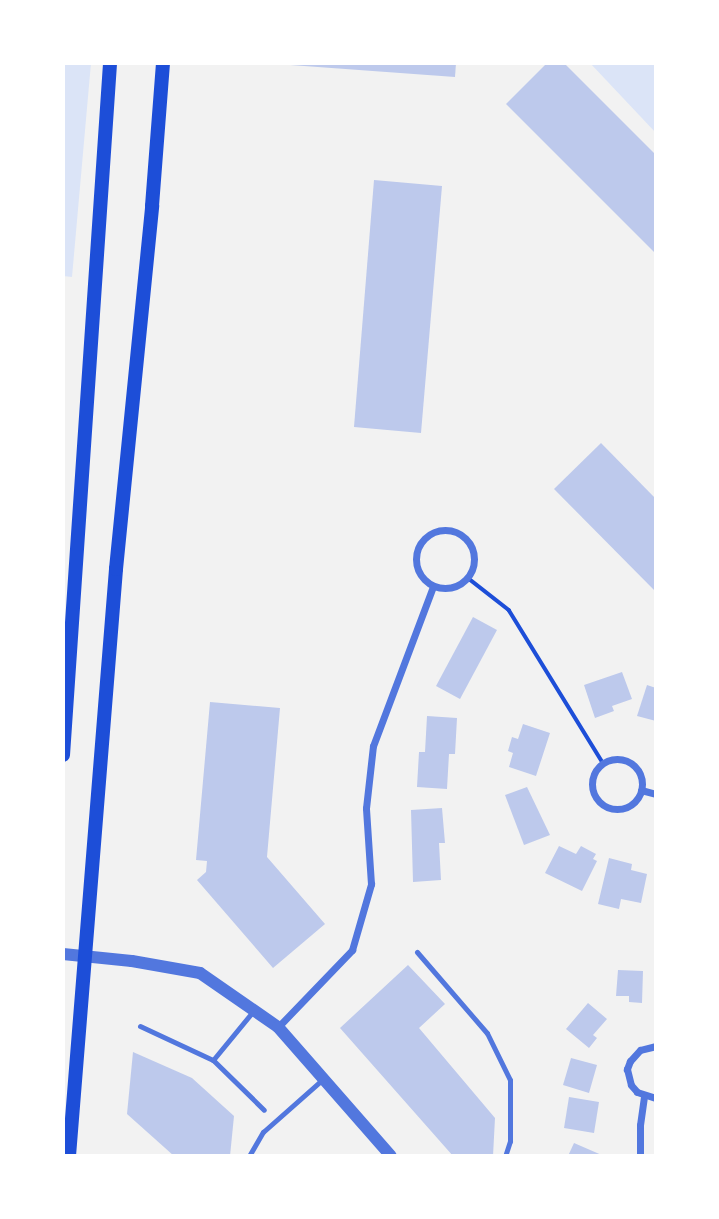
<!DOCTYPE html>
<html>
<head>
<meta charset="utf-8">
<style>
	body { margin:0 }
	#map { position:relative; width:719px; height:1219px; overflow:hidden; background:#f2f2f2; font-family:"Work Sans",sans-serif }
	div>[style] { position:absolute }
	.green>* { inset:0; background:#dbe4f7 }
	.building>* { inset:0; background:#bdc9ec }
	.path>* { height:3.5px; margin:-1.75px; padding:0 1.75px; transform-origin:1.75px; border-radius:1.75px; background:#1d4ed8 }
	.service>* { height:5px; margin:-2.5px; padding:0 2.5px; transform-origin:2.5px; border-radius:2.5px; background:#5277de }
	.minor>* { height:7px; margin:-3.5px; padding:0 3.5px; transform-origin:3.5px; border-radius:3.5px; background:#5277de }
	.minor>.ring { margin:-3.5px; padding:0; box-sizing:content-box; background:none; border:7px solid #5277de; border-radius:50% }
	.tertiary>* { height:12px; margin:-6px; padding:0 6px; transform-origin:6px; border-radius:6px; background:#5277de }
	.secondary>* { height:14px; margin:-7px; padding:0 7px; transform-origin:7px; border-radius:7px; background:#1d4ed8 }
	span { translate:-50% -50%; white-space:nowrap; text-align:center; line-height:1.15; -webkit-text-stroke:7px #fff; paint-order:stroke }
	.frame { position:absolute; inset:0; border:65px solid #fff; pointer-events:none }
</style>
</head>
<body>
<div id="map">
	<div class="green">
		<div style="clip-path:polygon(63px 63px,91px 63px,72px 277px,63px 276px)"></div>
		<div style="clip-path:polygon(590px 63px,656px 63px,656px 133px)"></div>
	</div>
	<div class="building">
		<div style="clip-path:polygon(263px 63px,456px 63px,455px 77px)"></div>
		<div style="clip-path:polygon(547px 63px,564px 63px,656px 155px,656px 254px,506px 104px)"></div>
		<div style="clip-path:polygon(374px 180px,442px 186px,421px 433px,354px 427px)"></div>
		<div style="clip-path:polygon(601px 443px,656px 499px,656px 592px,554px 489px)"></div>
		<div style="clip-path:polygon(473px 617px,497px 630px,460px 699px,436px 686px)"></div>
		<div style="clip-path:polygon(622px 672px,632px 699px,612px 706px,614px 711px,595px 718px,584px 685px)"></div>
		<div style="clip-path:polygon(647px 685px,656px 688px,656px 721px,637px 716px)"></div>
		<div style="clip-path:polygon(210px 702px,280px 708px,267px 857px,325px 924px,273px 968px,197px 880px,206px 872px,207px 861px,196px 860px)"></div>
		<div style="clip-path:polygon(427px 716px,457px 718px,455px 754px,449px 754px,447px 789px,417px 787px,419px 752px,425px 752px)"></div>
		<div style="clip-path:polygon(523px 724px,550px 733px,536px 776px,509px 767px,513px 753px,508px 751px,512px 737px,518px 739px)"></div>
		<div style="clip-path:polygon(527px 787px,550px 835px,524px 845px,505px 795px)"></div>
		<div style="clip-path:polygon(442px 808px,445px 843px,439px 843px,441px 880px,413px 882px,411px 810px)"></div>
		<div style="clip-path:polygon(559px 846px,576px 854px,581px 846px,596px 854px,593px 859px,597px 861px,582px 891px,545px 873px)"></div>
		<div style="clip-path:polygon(609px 858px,632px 864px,631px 870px,647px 874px,641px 903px,621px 899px,619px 909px,598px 904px)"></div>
		<div style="clip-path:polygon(408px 965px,445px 1004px,419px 1028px,495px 1118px,493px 1156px,453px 1156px,340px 1028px)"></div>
		<div style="clip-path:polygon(618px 970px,643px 971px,642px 1003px,629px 1002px,629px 996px,616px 996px)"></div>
		<div style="clip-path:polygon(588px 1003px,607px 1019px,593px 1035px,597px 1038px,589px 1048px,566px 1029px)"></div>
		<div style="clip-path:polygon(133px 1052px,192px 1078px,234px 1116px,230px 1156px,174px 1156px,127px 1114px)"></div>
		<div style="clip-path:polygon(571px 1058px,597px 1065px,589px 1093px,563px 1085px)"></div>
		<div style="clip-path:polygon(569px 1097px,599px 1102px,594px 1133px,564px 1128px)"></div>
		<div style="clip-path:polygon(574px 1143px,604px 1156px,568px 1156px)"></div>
	</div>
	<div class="path">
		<div style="left:468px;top:578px;width:52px;rotate:38deg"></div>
		<div style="left:509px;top:610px;width:180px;rotate:58.4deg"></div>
	</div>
	<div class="service">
		<div style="left:417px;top:952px;width:107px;rotate:49.2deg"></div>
		<div style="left:487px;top:1033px;width:52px;rotate:63.9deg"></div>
		<div style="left:510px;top:1080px;width:61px;rotate:90deg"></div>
		<div style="left:510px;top:1141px;width:16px;rotate:108deg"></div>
		<div style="left:140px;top:1026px;width:81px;rotate:25deg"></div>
		<div style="left:213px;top:1060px;width:65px;rotate:-50.6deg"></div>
		<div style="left:213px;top:1060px;width:71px;rotate:44.4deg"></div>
		<div style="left:249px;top:1156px;width:28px;rotate:-60deg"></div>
		<div style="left:263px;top:1132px;width:81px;rotate:-41.5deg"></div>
	</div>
	<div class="minor">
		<div class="ring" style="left:416px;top:530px;width:51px;height:51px"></div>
		<div class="ring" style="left:592px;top:759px;width:43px;height:43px"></div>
		<div style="left:641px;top:790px;width:16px;rotate:15deg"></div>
		<div style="left:278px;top:1027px;width:107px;rotate:-46.1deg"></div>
		<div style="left:352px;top:950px;width:69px;rotate:-73.9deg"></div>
		<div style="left:371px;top:884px;width:76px;rotate:-93.8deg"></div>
		<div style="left:366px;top:808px;width:62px;rotate:-83.6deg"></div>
		<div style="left:373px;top:746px;width:171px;rotate:-69.4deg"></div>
		<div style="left:656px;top:1046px;width:16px;rotate:166deg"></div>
		<div style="left:640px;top:1050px;width:15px;rotate:132deg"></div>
		<div style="left:630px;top:1061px;width:9px;rotate:111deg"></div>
		<div style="left:627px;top:1069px;width:16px;rotate:76deg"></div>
		<div style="left:631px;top:1085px;width:9px;rotate:49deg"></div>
		<div style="left:637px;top:1092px;width:20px;rotate:18deg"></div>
		<div style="left:640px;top:1156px;width:31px;rotate:-90deg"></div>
		<div style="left:640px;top:1125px;width:28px;rotate:-82deg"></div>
	</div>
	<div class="tertiary">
		<div style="left:63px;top:954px;width:69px;rotate:5.8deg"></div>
		<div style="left:132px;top:961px;width:69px;rotate:10deg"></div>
		<div style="left:200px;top:973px;width:95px;rotate:34.7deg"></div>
		<div style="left:278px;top:1027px;width:171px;rotate:48.8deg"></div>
	</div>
	<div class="secondary">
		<div style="left:63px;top:755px;width:694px;rotate:-86.11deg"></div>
		<div style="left:69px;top:1156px;width:589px;rotate:-85.42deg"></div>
		<div style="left:116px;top:569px;width:365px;rotate:-84.3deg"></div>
		<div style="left:152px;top:206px;width:143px;rotate:-85.6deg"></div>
	</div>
	<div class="frame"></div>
</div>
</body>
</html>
